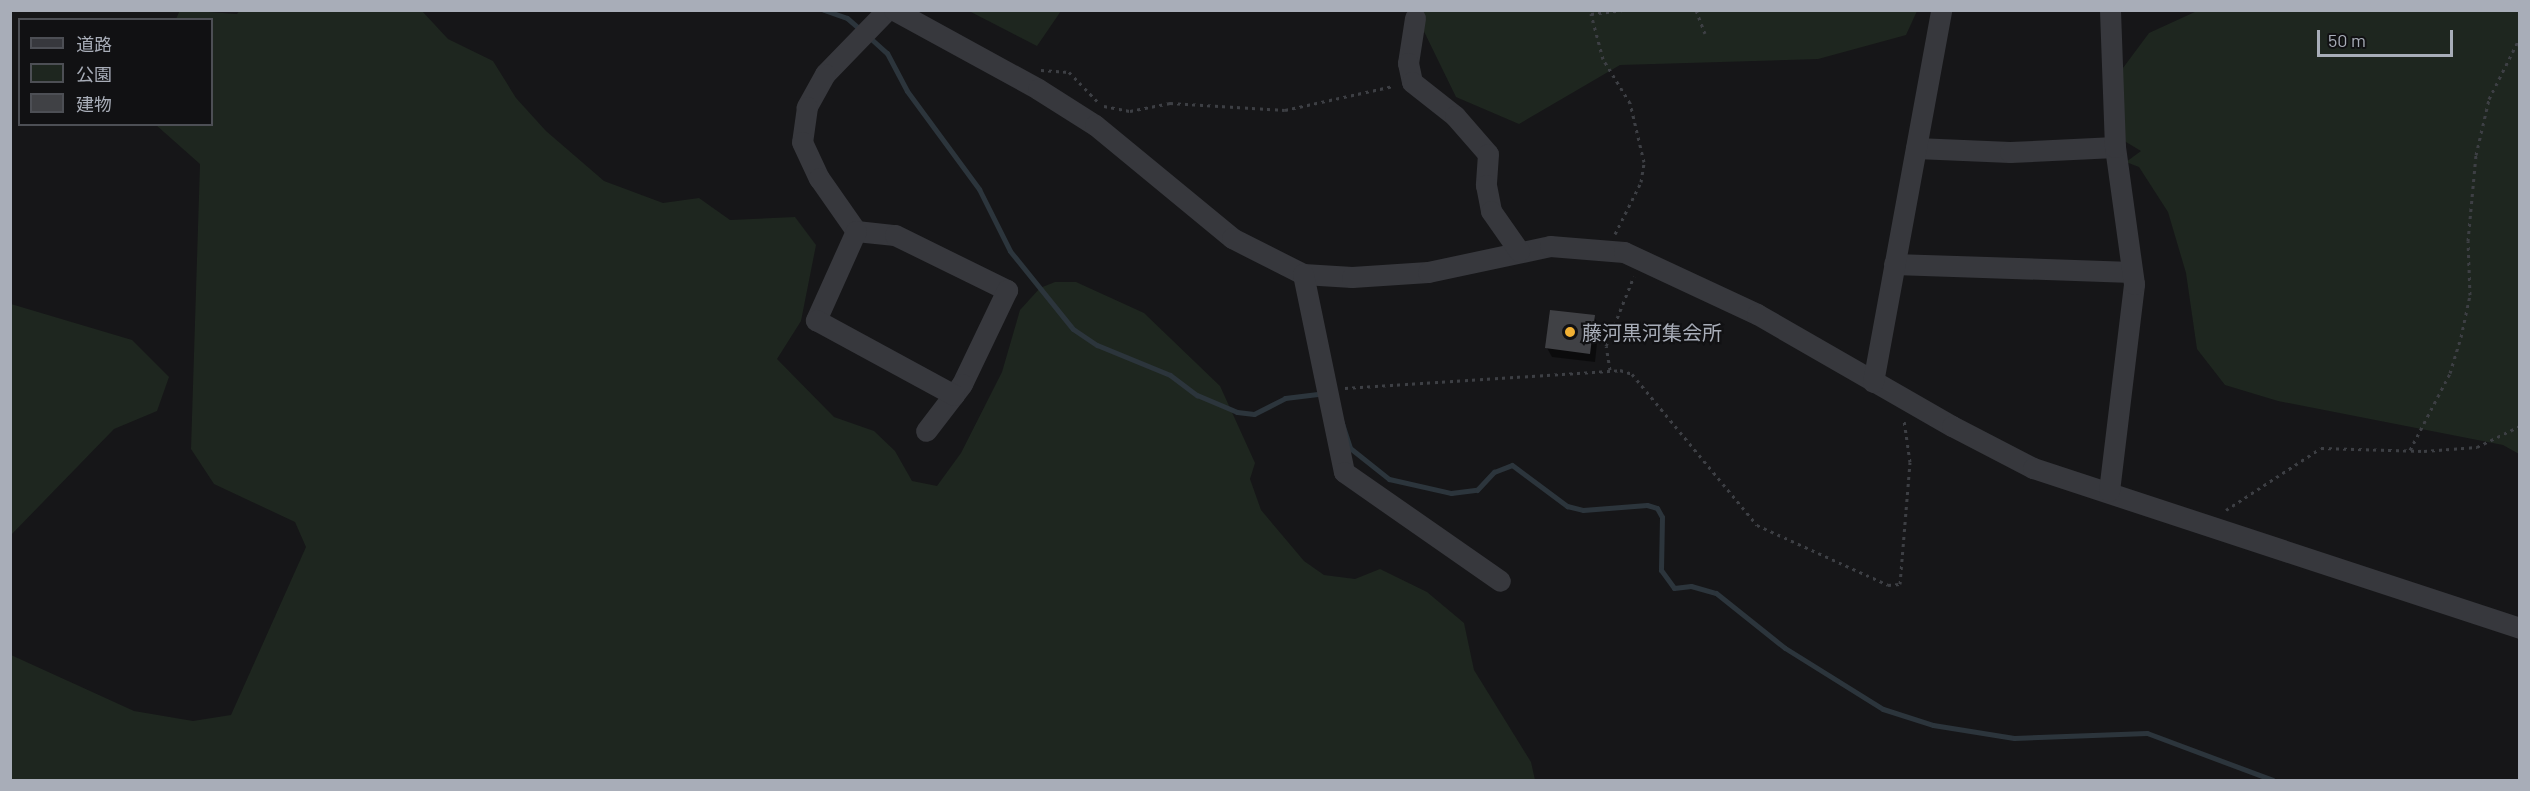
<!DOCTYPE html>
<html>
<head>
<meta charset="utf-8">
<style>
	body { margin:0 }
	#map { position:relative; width:2530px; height:791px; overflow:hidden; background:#161618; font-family:Barlow,"Noto Sans JP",sans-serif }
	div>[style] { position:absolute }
	.green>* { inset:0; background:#1e261f }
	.shadow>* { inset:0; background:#0007 }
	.stream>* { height:5px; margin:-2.5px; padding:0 2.5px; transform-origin:2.5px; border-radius:2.5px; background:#2c353c }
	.building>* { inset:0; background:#404145 }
	.path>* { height:3px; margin-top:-1.5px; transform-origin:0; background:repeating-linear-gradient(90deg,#3d3f44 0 3px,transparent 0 7.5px) }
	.street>* { height:21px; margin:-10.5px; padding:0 10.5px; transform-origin:10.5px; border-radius:10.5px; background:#37383d }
	.dots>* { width:16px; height:16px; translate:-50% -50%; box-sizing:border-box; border:3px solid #111113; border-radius:50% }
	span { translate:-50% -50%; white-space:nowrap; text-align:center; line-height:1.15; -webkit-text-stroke:4.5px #111113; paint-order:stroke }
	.poi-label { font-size:20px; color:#a8adb8 }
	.left { translate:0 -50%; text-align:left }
	.frame { position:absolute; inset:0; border:12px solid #a8adb8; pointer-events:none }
	.legend { position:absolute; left:18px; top:18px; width:195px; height:108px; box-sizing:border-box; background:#111113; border:2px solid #4d4f55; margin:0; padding:8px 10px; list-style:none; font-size:18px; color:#a8adb8 }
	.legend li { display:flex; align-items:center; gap:12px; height:30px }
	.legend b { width:30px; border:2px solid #4d4f55 }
	.scale { position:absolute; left:2317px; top:30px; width:136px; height:27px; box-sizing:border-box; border:3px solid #a8adb8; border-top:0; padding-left:8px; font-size:18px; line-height:21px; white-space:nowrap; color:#a8adb8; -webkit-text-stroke:4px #111113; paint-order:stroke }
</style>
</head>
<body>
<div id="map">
	<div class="green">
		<div style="clip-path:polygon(180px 10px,237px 14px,240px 10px,422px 11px,448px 39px,493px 61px,516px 98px,546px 131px,604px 181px,663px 203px,699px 198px,730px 220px,795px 217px,816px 245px,801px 321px,777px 359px,834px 417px,874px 431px,895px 451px,912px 481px,937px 486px,961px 453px,1002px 372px,1020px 310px,1040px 288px,1055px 282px,1076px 282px,1144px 313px,1220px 386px,1255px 463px,1250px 479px,1261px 510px,1304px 561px,1324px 575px,1355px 579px,1380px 569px,1427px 592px,1464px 623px,1474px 670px,1531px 762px,1535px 780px,11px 780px,11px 655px,134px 711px,193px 721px,231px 715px,306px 547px,295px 522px,214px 484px,191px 449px,200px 164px,156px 125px,212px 124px,212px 20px,176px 19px)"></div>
		<div style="clip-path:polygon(969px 11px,1061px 11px,1037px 46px)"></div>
		<div style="clip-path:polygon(1414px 11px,1917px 11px,1906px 35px,1818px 59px,1620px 65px,1519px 124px,1456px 97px)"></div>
		<div style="clip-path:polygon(2197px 11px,2519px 11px,2519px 454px,2503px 445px,2278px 401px,2225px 385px,2197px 349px,2186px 273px,2168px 212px,2139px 167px,2126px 162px,2141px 151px,2121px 139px,2120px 72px,2149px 33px)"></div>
		<div style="clip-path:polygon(11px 304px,132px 340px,169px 377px,157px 411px,114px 429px,11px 535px)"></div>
	</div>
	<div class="shadow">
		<div style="clip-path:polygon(1594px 317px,1599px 325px,1595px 362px,1552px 357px,1547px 348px)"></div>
	</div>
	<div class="stream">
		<div style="left:824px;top:10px;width:24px;rotate:19deg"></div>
		<div style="left:847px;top:18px;width:20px;rotate:41deg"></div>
		<div style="left:869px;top:37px;width:24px;rotate:42deg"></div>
		<div style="left:887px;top:53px;width:43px;rotate:62.2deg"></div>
		<div style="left:907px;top:91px;width:122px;rotate:53.7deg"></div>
		<div style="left:979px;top:189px;width:69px;rotate:63.4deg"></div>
		<div style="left:1010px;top:251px;width:100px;rotate:51.1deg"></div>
		<div style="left:1073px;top:329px;width:29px;rotate:34deg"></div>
		<div style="left:1097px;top:345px;width:79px;rotate:22.3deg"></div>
		<div style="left:1170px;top:375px;width:34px;rotate:37deg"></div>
		<div style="left:1197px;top:395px;width:43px;rotate:23deg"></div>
		<div style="left:1237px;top:412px;width:17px;rotate:7deg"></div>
		<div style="left:1254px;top:414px;width:35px;rotate:-27deg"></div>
		<div style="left:1285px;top:398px;width:35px;rotate:-7deg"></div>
		<div style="left:1339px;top:414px;width:36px;rotate:72deg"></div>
		<div style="left:1350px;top:448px;width:50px;rotate:38.5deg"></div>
		<div style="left:1389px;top:479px;width:64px;rotate:12.7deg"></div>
		<div style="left:1451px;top:493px;width:26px;rotate:-7deg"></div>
		<div style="left:1477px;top:490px;width:25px;rotate:-47deg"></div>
		<div style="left:1494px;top:472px;width:19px;rotate:-21deg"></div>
		<div style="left:1512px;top:465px;width:69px;rotate:36.7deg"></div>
		<div style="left:1567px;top:506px;width:16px;rotate:14deg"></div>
		<div style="left:1583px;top:510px;width:64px;rotate:-4.5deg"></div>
		<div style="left:1647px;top:505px;width:10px;rotate:17deg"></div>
		<div style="left:1657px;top:508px;width:10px;rotate:61deg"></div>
		<div style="left:1662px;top:517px;width:53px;rotate:91.1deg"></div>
		<div style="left:1661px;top:570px;width:22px;rotate:54deg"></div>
		<div style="left:1674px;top:588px;width:17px;rotate:-7deg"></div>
		<div style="left:1691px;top:586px;width:26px;rotate:16deg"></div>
		<div style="left:1716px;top:593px;width:88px;rotate:38.6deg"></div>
		<div style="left:1785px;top:648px;width:115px;rotate:31.9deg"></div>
		<div style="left:1883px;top:709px;width:52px;rotate:17.7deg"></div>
		<div style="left:1933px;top:725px;width:82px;rotate:9.1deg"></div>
		<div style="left:2014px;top:738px;width:133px;rotate:-2.2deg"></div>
		<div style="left:2147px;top:733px;width:134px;rotate:20.5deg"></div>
	</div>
	<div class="building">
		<div style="clip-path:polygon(1550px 310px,1595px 315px,1590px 354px,1545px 348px)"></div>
	</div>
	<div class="path">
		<div style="left:1696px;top:10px;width:25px;rotate:69deg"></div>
		<div style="left:1041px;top:70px;width:28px;rotate:4deg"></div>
		<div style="left:1069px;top:72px;width:42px;rotate:46deg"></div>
		<div style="left:1104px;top:106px;width:26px;rotate:11deg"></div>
		<div style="left:1130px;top:111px;width:41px;rotate:-11.3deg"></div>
		<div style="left:1170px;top:103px;width:115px;rotate:3.5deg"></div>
		<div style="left:1285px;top:110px;width:111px;rotate:-12.5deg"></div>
		<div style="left:1615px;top:234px;width:58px;rotate:-63.4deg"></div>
		<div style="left:1641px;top:182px;width:20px;rotate:-81deg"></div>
		<div style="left:1644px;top:162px;width:61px;rotate:-103.3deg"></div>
		<div style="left:1630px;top:103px;width:52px;rotate:-121.5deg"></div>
		<div style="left:1603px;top:59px;width:47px;rotate:-104.9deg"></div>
		<div style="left:1591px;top:14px;width:31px;rotate:-7deg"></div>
		<div style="left:1610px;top:370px;width:24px;rotate:-99deg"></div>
		<div style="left:1606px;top:346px;width:75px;rotate:-68.2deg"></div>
		<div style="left:1345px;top:388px;width:276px;rotate:-3.7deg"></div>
		<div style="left:1620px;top:370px;width:13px;rotate:18deg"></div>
		<div style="left:1632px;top:374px;width:196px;rotate:50.4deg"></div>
		<div style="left:1757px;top:525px;width:144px;rotate:24.6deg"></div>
		<div style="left:1888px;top:585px;width:12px;rotate:-5deg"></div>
		<div style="left:1900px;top:584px;width:122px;rotate:-85.3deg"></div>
		<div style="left:1910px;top:462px;width:42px;rotate:-98.1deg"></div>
		<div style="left:2410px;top:450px;width:87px;rotate:-62.5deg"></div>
		<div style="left:2450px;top:373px;width:38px;rotate:-73deg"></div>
		<div style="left:2461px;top:337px;width:43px;rotate:-77.9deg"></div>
		<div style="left:2470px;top:295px;width:54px;rotate:-92.1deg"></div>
		<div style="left:2468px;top:241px;width:86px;rotate:-84.7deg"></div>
		<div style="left:2476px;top:155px;width:57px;rotate:-76.9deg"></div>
		<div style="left:2489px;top:99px;width:69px;rotate:-63.4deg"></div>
		<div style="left:2226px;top:510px;width:113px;rotate:-33.1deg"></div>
		<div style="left:2321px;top:448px;width:103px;rotate:1.7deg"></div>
		<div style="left:2424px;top:451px;width:53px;rotate:-4.3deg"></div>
		<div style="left:2477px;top:447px;width:48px;rotate:-26deg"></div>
	</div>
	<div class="street">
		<div style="left:887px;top:10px;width:89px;rotate:134.1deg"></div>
		<div style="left:825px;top:74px;width:38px;rotate:119deg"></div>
		<div style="left:807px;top:107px;width:35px;rotate:98deg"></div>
		<div style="left:802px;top:142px;width:40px;rotate:65deg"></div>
		<div style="left:819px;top:178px;width:65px;rotate:55.1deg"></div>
		<div style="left:856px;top:231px;width:39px;rotate:6deg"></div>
		<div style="left:895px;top:235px;width:125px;rotate:26.2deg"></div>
		<div style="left:1007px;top:290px;width:104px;rotate:115.6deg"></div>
		<div style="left:962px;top:384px;width:59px;rotate:127.5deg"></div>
		<div style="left:894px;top:10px;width:164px;rotate:28.7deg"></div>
		<div style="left:1038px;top:89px;width:67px;rotate:32.3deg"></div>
		<div style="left:1095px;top:125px;width:178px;rotate:39.5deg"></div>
		<div style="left:1232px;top:238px;width:80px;rotate:26.9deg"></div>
		<div style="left:1303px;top:274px;width:49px;rotate:3.5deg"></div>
		<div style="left:1352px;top:277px;width:76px;rotate:-3.8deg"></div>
		<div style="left:1428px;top:272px;width:125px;rotate:-12deg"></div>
		<div style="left:1550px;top:246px;width:74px;rotate:4.6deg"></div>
		<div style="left:1624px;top:252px;width:147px;rotate:25deg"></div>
		<div style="left:1757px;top:314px;width:225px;rotate:29.9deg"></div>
		<div style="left:1952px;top:426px;width:91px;rotate:27.4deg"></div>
		<div style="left:2033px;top:468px;width:513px;rotate:18.19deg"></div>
		<div style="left:1415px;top:18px;width:46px;rotate:98.8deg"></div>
		<div style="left:1408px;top:63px;width:19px;rotate:78deg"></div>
		<div style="left:1412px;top:82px;width:55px;rotate:38.3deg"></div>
		<div style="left:1455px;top:116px;width:50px;rotate:49deg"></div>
		<div style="left:1488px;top:154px;width:31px;rotate:94deg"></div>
		<div style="left:1486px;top:185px;width:26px;rotate:79deg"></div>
		<div style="left:1491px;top:211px;width:49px;rotate:55deg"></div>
		<div style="left:1916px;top:148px;width:94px;rotate:2.4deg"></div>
		<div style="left:2010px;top:152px;width:105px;rotate:-2.7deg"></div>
		<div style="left:856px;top:231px;width:98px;rotate:114.2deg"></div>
		<div style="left:816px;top:320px;width:157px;rotate:28.5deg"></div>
		<div style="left:1894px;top:264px;width:238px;rotate:1.9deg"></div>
		<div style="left:1303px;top:274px;width:202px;rotate:78.3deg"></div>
		<div style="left:1344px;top:472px;width:190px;rotate:34.9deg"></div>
		<div style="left:1873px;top:382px;width:378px;rotate:-79.6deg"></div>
		<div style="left:2109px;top:491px;width:209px;rotate:-83.1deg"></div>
		<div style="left:2134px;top:284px;width:138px;rotate:-97.9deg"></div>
		<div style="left:2115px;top:147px;width:137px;rotate:-92.1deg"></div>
	</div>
	<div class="dots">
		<div style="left:1570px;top:332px;background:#f2b134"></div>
	</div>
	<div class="poi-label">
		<span class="left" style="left:1582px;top:332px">藤河黒河集会所</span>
	</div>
	<div class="frame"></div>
	<ul class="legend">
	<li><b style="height:8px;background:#37383d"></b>道路</li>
	<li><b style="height:16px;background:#1e261f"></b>公園</li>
	<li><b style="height:16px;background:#404145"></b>建物</li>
	</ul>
	<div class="scale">50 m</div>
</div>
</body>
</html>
